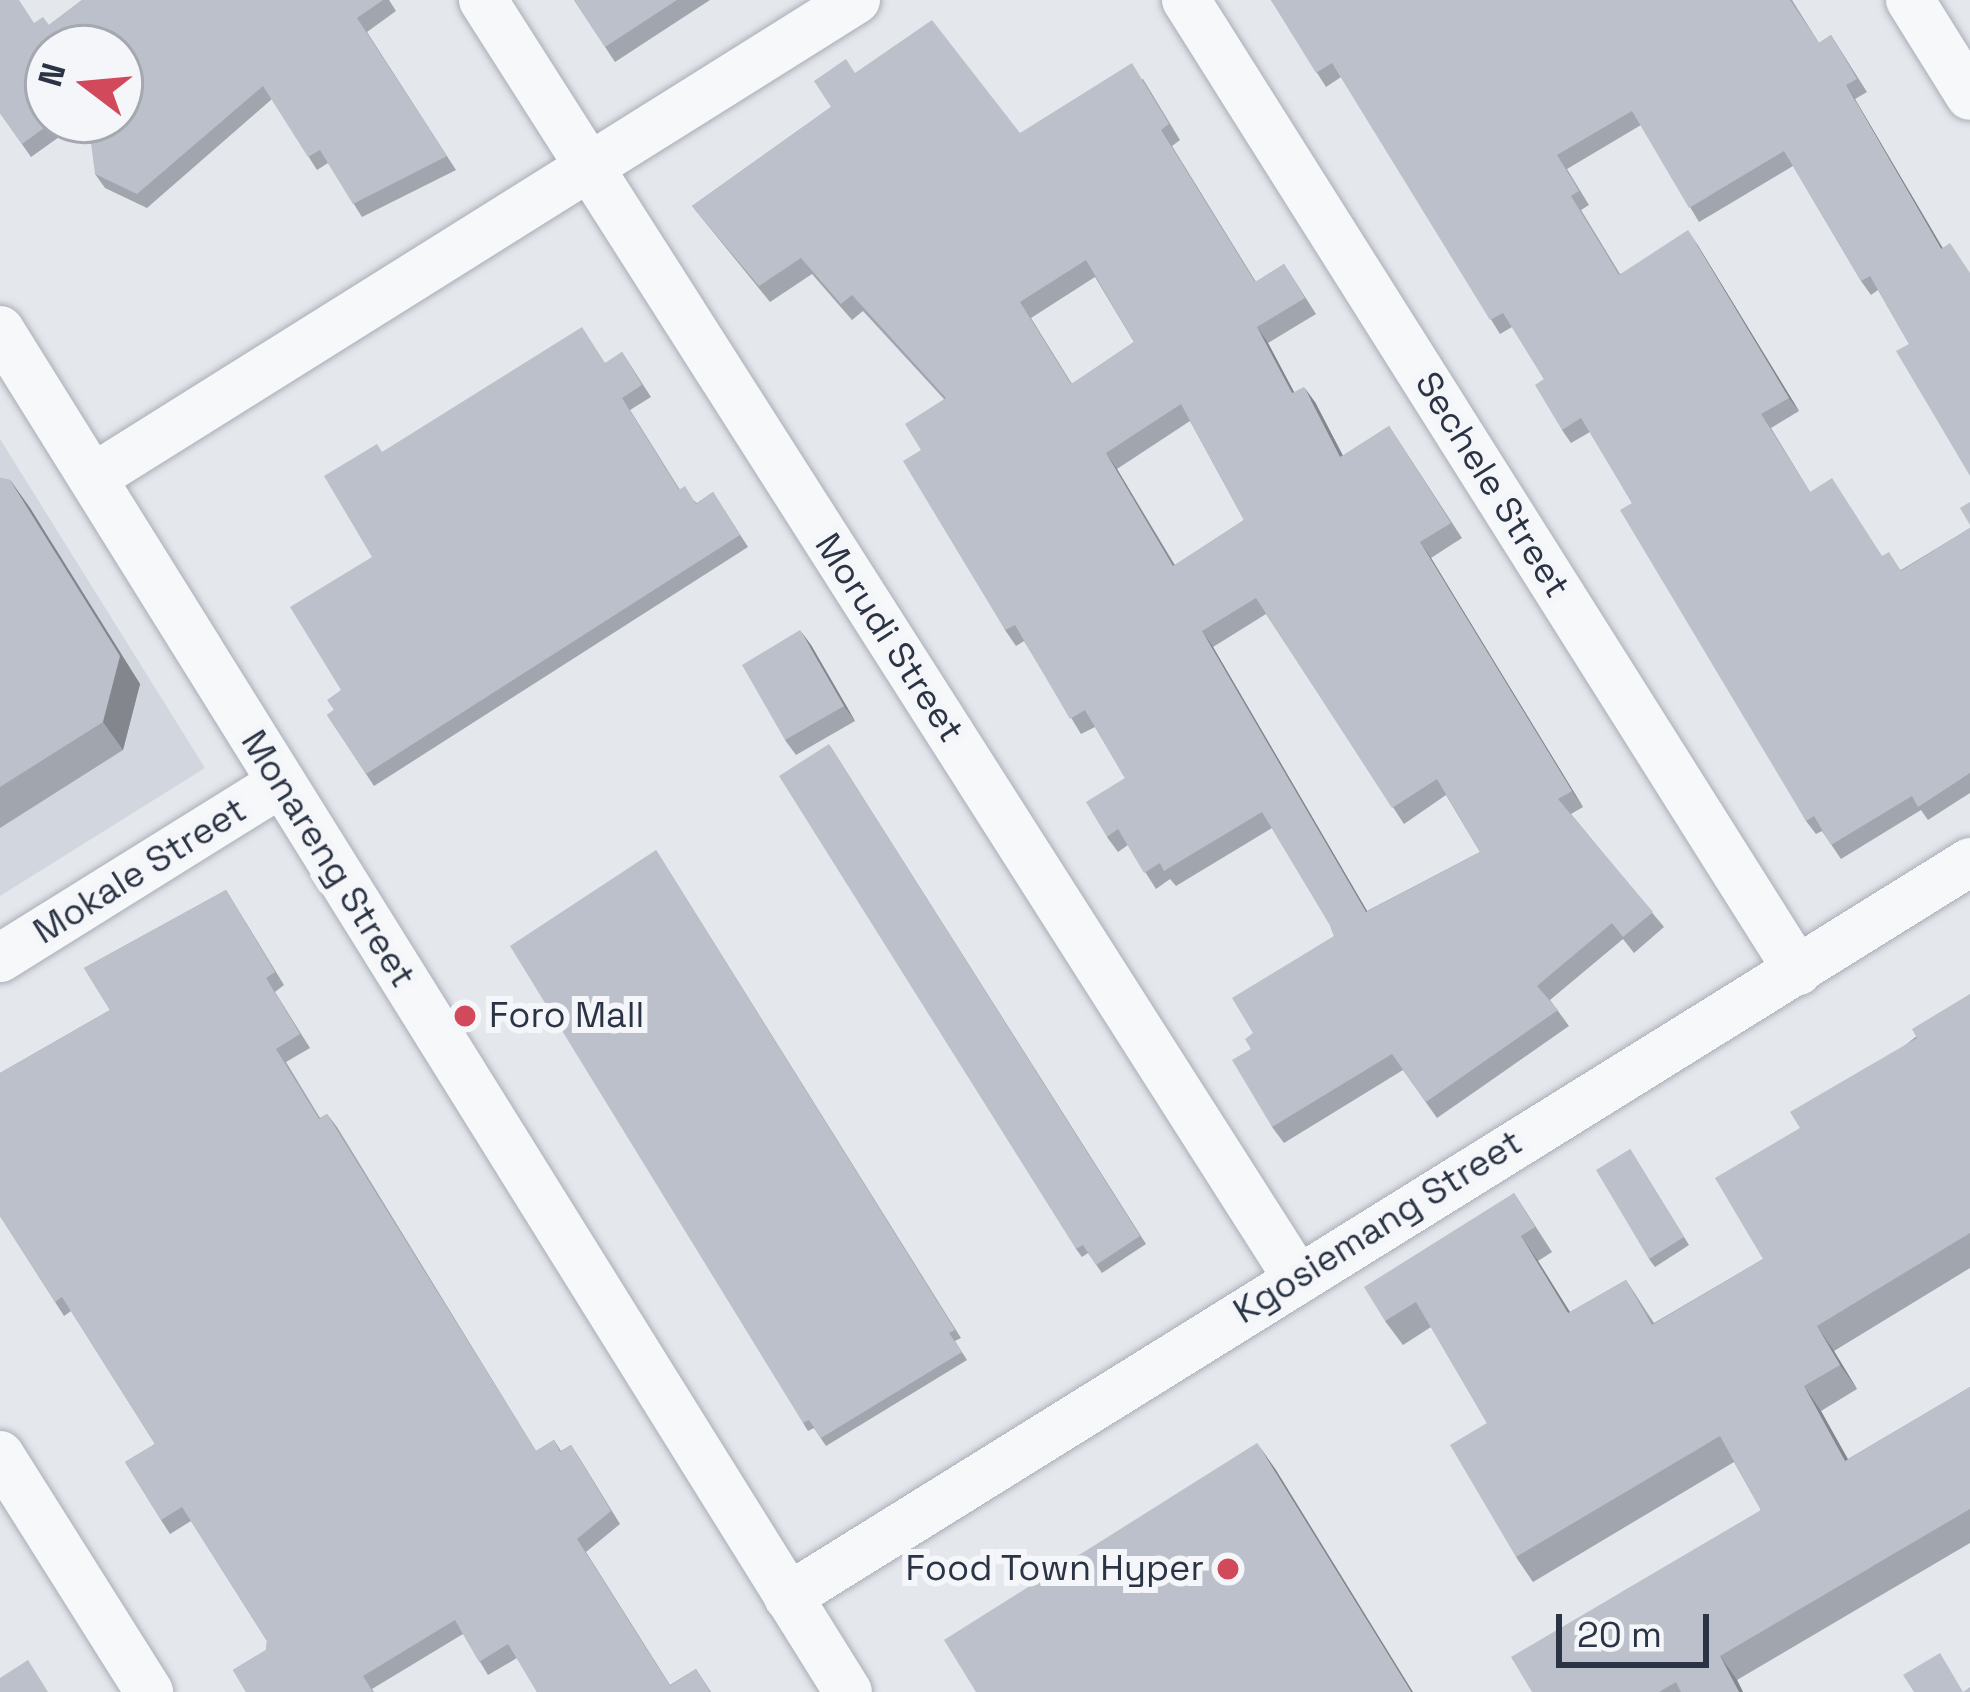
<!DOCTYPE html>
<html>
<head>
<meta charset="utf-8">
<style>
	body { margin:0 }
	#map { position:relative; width:1970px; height:1692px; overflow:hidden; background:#e4e7ec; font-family:"Space Grotesk",sans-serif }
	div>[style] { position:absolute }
	.built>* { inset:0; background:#d2d6de }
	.roads { filter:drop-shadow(0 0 3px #a9aeb7) drop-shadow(0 0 3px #a9aeb7) }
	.minor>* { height:48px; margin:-24px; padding:0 24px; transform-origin:24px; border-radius:24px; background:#f7f8fa }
	.wall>* { inset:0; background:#a1a5ae }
	.shaded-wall>* { inset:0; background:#83868d }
	.building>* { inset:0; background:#bbc0ca }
	.dots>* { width:33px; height:33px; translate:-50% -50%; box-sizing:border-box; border:6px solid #f4f6f9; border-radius:50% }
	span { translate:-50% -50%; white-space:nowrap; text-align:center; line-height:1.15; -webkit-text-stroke:12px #f4f6f9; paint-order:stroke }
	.street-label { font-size:36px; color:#2b3445 }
	.poi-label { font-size:36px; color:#2b3445 }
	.left { translate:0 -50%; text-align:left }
	.right { translate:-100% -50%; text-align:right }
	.north { position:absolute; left:24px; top:24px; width:120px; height:120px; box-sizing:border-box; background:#f4f6f9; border:3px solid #a4a8b1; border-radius:50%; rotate:286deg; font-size:33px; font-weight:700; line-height:48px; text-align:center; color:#2b3445 }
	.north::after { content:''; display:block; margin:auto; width:42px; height:54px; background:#d1495b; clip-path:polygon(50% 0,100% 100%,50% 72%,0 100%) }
	.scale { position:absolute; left:1556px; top:1614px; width:153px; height:54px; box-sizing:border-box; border:6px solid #2b3445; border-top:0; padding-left:15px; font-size:36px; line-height:42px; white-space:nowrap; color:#2b3445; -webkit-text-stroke:9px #f4f6f9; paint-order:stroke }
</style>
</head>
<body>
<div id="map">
	<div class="built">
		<div style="clip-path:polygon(0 439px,205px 768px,0 896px)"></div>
	</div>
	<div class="roads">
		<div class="minor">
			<div style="left:483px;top:0;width:1513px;rotate:57.5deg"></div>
			<div style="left:1186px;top:0;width:1148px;rotate:57.78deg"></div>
			<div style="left:1910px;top:0;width:113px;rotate:58deg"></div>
			<div style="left:0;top:330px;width:1604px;rotate:58.09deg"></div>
			<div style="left:94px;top:477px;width:899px;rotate:-32.05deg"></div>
			<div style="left:0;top:958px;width:330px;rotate:-31.9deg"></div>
			<div style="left:0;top:1455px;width:280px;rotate:57.8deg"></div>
			<div style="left:788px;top:1597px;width:1392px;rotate:-31.87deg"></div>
		</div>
	</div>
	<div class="wall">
		<div style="clip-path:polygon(82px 0,389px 0,396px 11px,367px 32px,456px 170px,362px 217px,328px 163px,317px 170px,272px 99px,147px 208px,105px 188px,95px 174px,120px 48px,48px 120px,83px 120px,31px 157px,0 113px,35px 23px,49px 25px)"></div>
		<div style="clip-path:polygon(574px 0,710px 0,615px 62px)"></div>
		<div style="clip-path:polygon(1271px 0,1792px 0,1819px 43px,1831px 35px,1867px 92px,1855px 99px,1909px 344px,1878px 290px,1871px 295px,1861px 281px,1793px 166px,1699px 222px,1641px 125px,1567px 169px,1589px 205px,1581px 210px,1620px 274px,1697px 244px,1799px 411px,1771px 428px,1810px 492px,1882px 556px,1901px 570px,1970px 528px,1970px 793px,1928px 820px,1921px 810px,1841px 859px,1822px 831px,1816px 834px,1806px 821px,1632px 503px,1590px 432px,1571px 443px,1562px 430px,1544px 379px,1512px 327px,1500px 334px,1341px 77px,1326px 87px)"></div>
		<div style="clip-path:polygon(evenodd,855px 73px,1020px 133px,1143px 79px,1180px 140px,1172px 146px,1256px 282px,1284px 264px,1316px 314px,1268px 343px,1294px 392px,1315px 402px,1343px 456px,1389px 426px,1462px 538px,1431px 558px,1583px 807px,1571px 814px,1664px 927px,1634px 953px,1623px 939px,1550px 1000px,1569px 1026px,1437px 1118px,1403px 1070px,1284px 1143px,1272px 1127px,1251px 1049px,1253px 1033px,1334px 936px,1330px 925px,1272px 828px,1176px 886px,1170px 879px,1156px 889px,1128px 845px,1118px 852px,1107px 837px,1125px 778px,1095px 727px,1081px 734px,1024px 641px,1016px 646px,1005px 630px,921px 450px,944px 399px,863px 311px,852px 320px,812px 274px,770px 302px,692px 206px,831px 107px,855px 73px,1095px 277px,1134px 342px,1072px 384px,1031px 318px,1095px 277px,855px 73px,1190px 421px,1244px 520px,1175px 565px,1117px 469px,1190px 421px,855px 73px,1266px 614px,1404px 824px,1446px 795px,1480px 852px,1367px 911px,1213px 647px,1266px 614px)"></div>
		<div style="clip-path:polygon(622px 352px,651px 397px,630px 410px,680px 490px,697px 503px,713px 492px,748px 547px,374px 786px,327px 715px,334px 710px,341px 690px,372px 557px,382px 452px,606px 363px)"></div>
		<div style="clip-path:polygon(0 478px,10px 480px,30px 508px,140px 684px,123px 750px,0 828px)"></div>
		<div style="clip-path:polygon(811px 645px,855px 721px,796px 755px,785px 740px)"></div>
		<div style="clip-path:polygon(829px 744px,1146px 1244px,1102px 1273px,1088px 1253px,1082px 1257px,1076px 1249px)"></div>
		<div style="clip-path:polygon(656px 850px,961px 1338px,955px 1341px,967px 1360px,826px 1446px,814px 1428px,808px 1431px,803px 1423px)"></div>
		<div style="clip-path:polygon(226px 890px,284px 985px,275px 992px,310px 1048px,286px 1062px,320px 1118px,327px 1114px,337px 1127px,536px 1451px,554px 1440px,561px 1451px,571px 1445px,580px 1459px,620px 1524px,586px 1552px,670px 1685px,696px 1669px,711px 1692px,537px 1692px,517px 1658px,488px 1675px,463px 1634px,372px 1689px,374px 1692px,246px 1692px,233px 1670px,266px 1650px,267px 1641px,191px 1521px,170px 1534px,161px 1520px,125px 1462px,155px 1444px,71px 1311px,64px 1316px,0 1216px,0 1073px,110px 1010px,84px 968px)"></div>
		<div style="clip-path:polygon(1970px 994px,1970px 1268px,1834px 1351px,1857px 1389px,1821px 1411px,1848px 1459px,1970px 1387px,1970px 1543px,1737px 1680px,1743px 1692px,1532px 1692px,1761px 1510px,1734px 1462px,1533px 1582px,1516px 1557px,1487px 1423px,1431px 1327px,1403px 1345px,1385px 1321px,1514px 1193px,1552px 1252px,1538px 1261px,1570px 1312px,1626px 1280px,1654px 1323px,1763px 1259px,1800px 1128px)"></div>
		<div style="clip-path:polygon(1630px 1149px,1689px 1245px,1655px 1267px,1649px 1259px)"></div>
	</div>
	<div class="shaded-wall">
		<div style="clip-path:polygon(1846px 85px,1855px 99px,1951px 262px,1941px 249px)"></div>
		<div style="clip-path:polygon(1688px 230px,1697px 244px,1799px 411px,1789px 398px)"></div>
		<div style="clip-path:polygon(1257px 327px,1268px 343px,1303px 409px,1292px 393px)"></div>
		<div style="clip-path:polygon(1304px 387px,1315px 402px,1352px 473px,1340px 457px)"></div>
		<div style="clip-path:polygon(1106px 453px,1117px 469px,1184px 582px,1173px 566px)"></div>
		<div style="clip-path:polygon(10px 480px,30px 508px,140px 684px,123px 750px,103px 722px)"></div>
		<div style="clip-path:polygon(1420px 542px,1431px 558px,1583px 807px,1572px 791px)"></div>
		<div style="clip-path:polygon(800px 630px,811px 645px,855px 721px,844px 706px)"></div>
		<div style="clip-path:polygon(1202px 631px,1213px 647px,1377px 928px,1366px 912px)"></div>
		<div style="clip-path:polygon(1521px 1236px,1538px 1261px,1586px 1338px,1568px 1313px)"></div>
		<div style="clip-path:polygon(1817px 1326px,1834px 1351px,1857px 1389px,1840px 1365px)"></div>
		<div style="clip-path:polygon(1804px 1386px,1821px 1411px,1862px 1485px,1845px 1461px)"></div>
		<div style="clip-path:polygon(1257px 1443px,1276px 1470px,1413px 1692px,1411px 1692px)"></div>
		<div style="clip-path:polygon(1720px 1656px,1737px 1680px,1743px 1692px,1739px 1692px)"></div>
	</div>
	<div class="building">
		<div style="clip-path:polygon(0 0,19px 0,34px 23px,43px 17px,49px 25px,82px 0,383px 0,357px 18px,447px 156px,353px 204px,320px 150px,308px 157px,263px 86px,137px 194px,95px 174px,88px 120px,120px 120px,120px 48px,48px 48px,48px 120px,55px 120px,22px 144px,0 113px)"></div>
		<div style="clip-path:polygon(574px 0,677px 0,605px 47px)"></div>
		<div style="clip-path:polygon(1271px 0,1790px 0,1819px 43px,1831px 35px,1857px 79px,1846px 85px,1941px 249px,1950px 243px,1970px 273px,1970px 476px,1896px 351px,1909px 344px,1870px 276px,1861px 281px,1784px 151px,1689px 208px,1632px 111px,1557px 155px,1579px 191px,1571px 196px,1619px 275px,1688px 230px,1789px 398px,1761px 414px,1810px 492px,1832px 478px,1882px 556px,1889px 552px,1901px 571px,1970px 528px,1970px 773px,1918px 807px,1912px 796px,1831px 845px,1814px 816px,1806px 821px,1620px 510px,1632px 503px,1581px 418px,1562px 430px,1535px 385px,1544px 379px,1503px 313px,1490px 320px,1332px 63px,1316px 73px)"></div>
		<div style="clip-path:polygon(evenodd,932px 20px,1020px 133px,1132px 63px,1169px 124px,1161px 130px,1255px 282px,1284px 264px,1305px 298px,1257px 327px,1292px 393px,1304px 387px,1340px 457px,1389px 426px,1451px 523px,1420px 542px,1572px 791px,1558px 799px,1653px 912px,1623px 937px,1612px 923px,1537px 986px,1558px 1010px,1426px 1102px,1392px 1054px,1272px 1127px,1232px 1060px,1251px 1049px,1245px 1039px,1253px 1033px,1232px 998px,1334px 936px,1330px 925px,1262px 812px,1164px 871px,1160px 863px,1144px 873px,1118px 829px,1107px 837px,1086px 802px,1125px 778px,1085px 710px,1070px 719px,1015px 625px,1005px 630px,903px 461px,921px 450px,905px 424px,946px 398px,852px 295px,841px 304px,801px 258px,759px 286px,692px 206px,831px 107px,814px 81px,846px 59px,855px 73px,932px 20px,1086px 260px,1134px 342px,1071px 384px,1020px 302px,1086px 260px,932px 20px,1181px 404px,1244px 520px,1173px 566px,1106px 453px,1181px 404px,932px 20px,1256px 598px,1392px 808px,1437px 779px,1480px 852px,1366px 912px,1202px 631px,1256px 598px)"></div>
		<div style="clip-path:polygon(582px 327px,605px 363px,622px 352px,642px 385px,622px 398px,679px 490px,685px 486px,696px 504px,713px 492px,740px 535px,366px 774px,327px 715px,334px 710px,327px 700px,341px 690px,290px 607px,372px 557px,324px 476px,377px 444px,382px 452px)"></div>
		<div style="clip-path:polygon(0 478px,10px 480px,120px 656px,103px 722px,0 787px)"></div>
		<div style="clip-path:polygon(1970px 502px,1970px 525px,1960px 508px)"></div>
		<div style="clip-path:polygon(800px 630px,844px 706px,785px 740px,742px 665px)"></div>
		<div style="clip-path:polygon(829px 744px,1140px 1236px,1096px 1265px,1083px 1245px,1076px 1249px,779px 776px)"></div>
		<div style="clip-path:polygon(656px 850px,955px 1330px,949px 1333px,962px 1352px,821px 1438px,809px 1420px,803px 1423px,510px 946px)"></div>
		<div style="clip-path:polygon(226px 890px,275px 972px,266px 978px,300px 1034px,276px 1049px,319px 1119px,327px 1114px,536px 1451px,554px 1440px,560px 1452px,571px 1445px,611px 1511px,577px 1539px,670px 1686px,696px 1669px,710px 1692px,537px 1692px,508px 1644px,479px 1662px,455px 1620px,363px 1676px,373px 1692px,246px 1692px,233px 1670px,266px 1650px,267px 1641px,182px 1507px,161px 1520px,125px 1462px,155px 1444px,62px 1297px,55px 1302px,0 1216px,0 1073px,110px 1010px,84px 968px)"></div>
		<div style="clip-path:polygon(1970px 994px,1970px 1233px,1817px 1326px,1840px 1365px,1804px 1386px,1845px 1461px,1970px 1387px,1970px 1509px,1720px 1656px,1739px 1692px,1681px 1692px,1676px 1682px,1659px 1692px,1532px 1692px,1511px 1657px,1761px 1510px,1720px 1436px,1516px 1557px,1450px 1445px,1487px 1423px,1416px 1302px,1385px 1321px,1364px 1287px,1514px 1193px,1535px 1227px,1521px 1236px,1568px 1313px,1626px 1280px,1652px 1325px,1763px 1259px,1715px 1178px,1800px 1128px,1790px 1112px,1917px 1038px,1912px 1029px)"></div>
		<div style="clip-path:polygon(1630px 1149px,1684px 1237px,1649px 1259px,1596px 1170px)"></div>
		<div style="clip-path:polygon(1257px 1443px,1411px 1692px,976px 1692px,944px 1640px)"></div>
		<div style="clip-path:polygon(1940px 1653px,1963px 1692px,1970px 1687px,1970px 1692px,1914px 1692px,1903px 1675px)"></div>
		<div style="clip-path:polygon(28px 1660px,48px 1692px,0 1692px,0 1678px)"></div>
	</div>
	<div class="dots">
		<div style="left:465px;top:1016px;background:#d1495b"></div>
		<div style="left:1228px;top:1569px;background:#d1495b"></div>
	</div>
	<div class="street-label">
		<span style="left:1492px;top:485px;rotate:58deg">Sechele Street</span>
		<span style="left:889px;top:638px;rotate:57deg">Morudi Street</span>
		<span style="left:328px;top:859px;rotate:58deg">Monareng Street</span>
		<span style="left:140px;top:871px;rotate:-32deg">Mokale Street</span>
		<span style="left:1378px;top:1227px;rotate:-32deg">Kgosiemang Street</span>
	</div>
	<div class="poi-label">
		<span class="left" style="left:489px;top:1016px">Foro Mall</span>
		<span class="right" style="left:1204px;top:1569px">Food Town Hyper</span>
	</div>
	<div class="north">N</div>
	<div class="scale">20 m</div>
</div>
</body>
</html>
